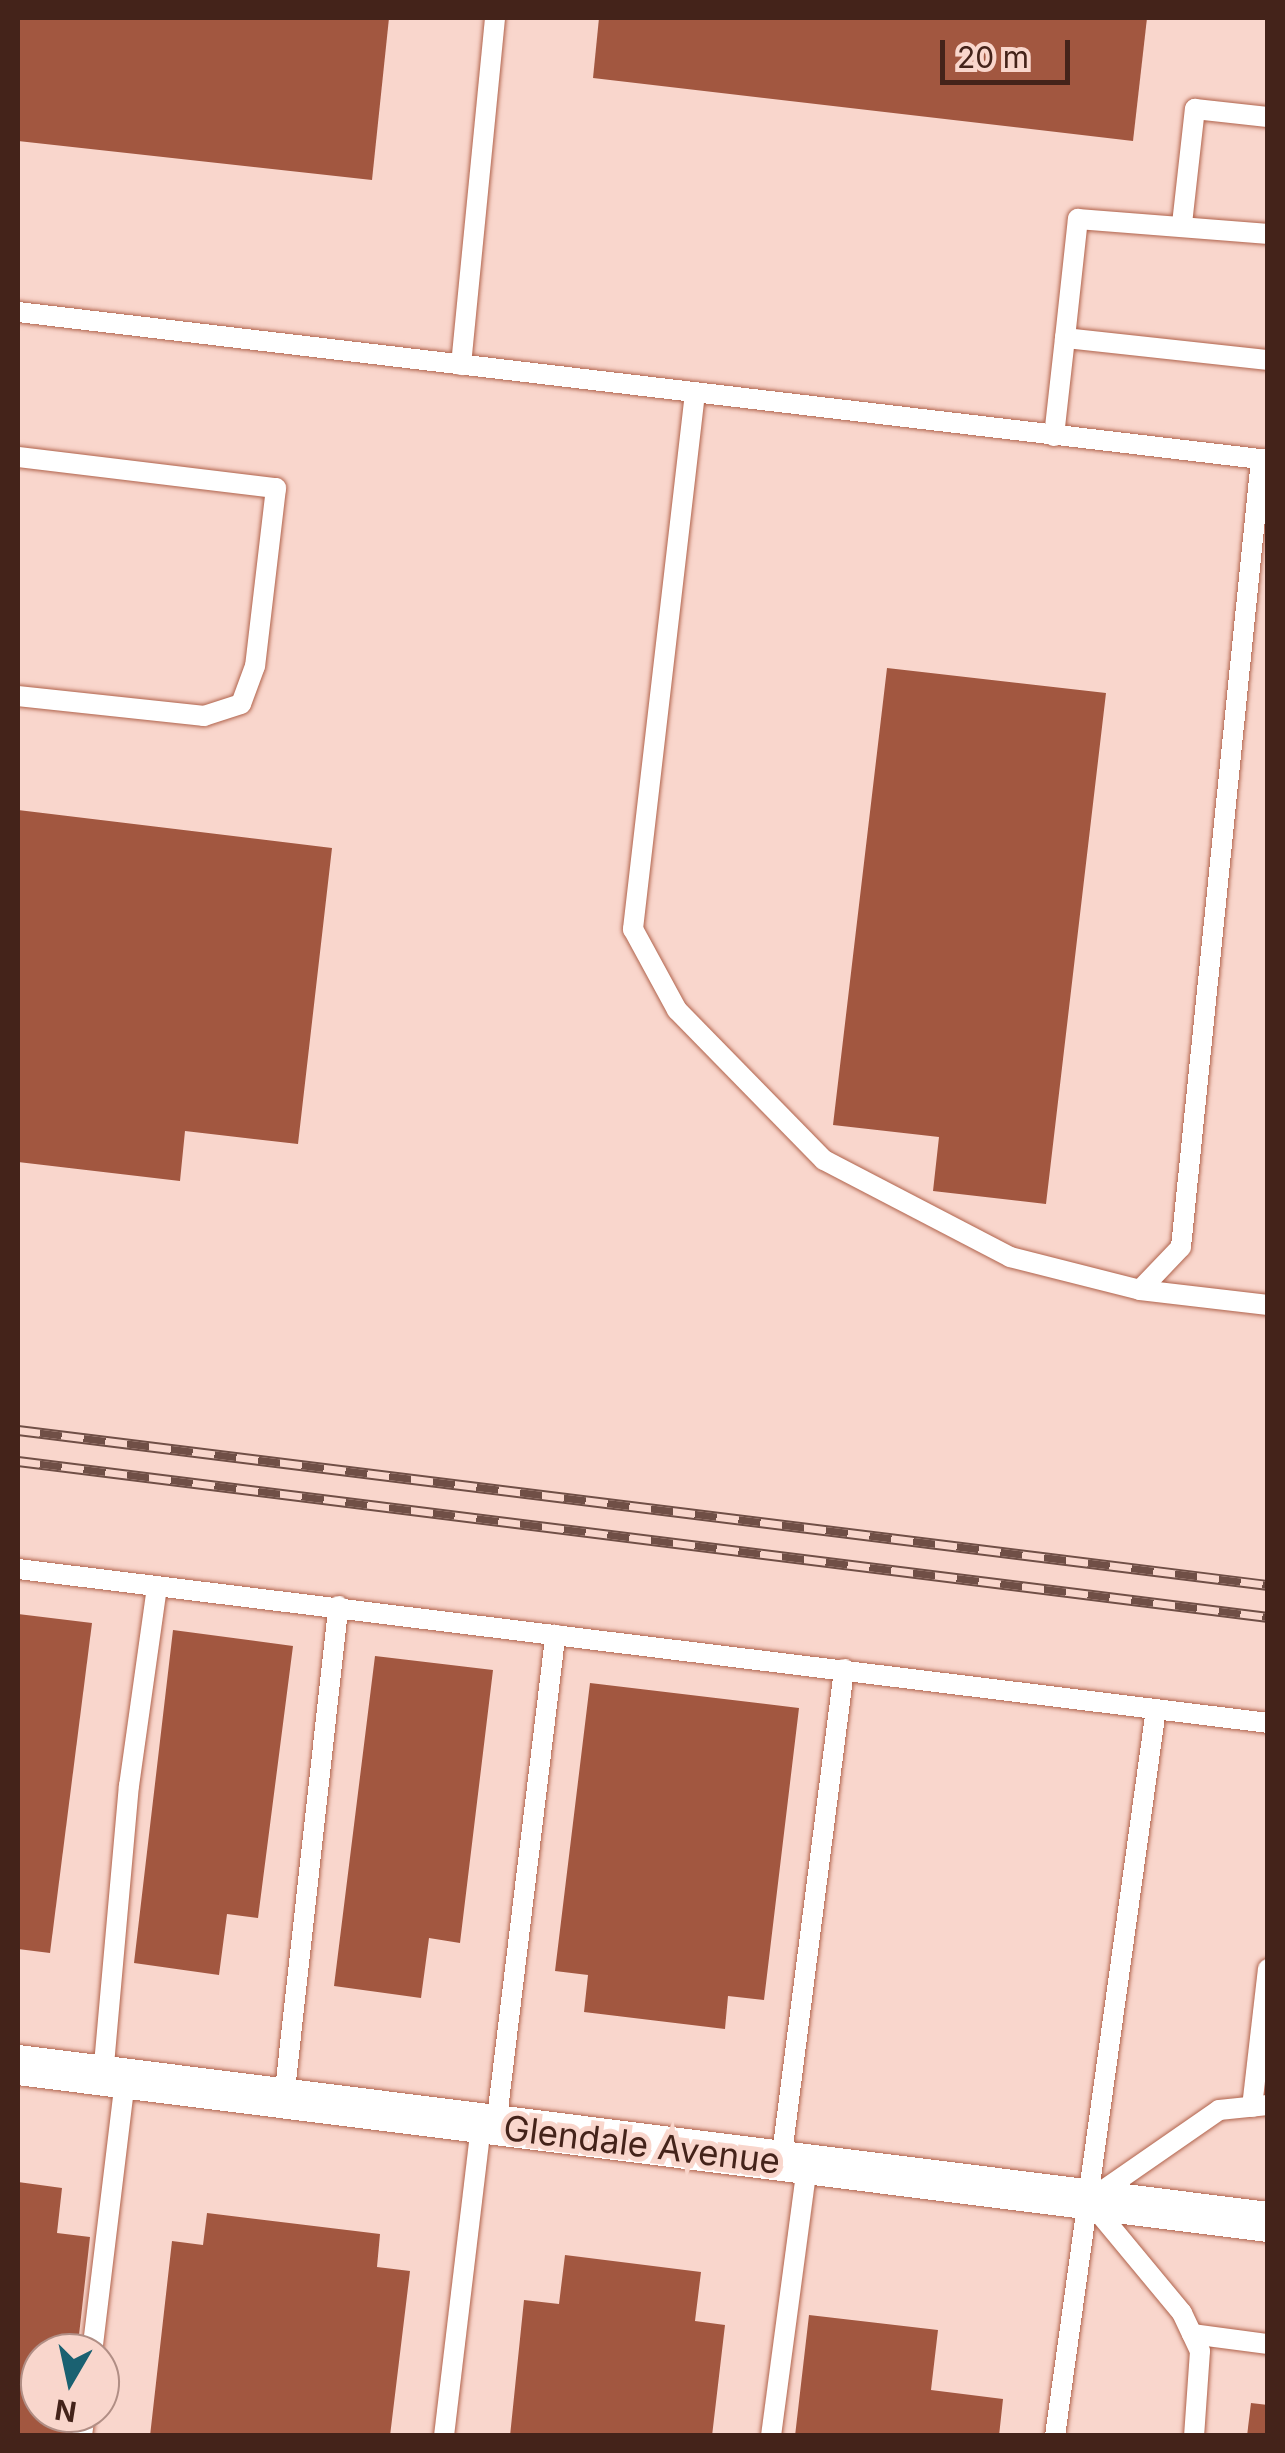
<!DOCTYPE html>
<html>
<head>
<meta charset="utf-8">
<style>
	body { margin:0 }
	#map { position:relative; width:1285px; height:2453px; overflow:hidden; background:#f9d6cc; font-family:Inter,sans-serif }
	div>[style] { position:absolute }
	.building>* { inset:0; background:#a25740 }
	.roads { filter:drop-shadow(0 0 2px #b0634c) drop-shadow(0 0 2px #b0634c) }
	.lane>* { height:20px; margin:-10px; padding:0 10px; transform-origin:10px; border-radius:10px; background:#fff }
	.street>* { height:40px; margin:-20px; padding:0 20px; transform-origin:20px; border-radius:20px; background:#fff }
	.rail>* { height:11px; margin-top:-5.5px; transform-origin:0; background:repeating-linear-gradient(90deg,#f9d6cc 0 22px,#704f46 0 44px); box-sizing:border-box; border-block:2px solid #704f46 }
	span { translate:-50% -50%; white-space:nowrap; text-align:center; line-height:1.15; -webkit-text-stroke:10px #f9d6cc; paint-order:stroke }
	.street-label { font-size:35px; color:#44231a }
	.frame { position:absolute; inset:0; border:20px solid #44231a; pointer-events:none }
	.north { position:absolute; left:20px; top:2333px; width:100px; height:100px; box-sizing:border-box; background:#f9d6cc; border:2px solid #b18e85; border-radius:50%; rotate:189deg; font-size:28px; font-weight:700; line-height:40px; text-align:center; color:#44231a }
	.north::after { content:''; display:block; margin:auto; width:35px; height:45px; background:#1a6171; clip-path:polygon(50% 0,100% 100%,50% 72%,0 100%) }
	.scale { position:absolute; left:940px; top:40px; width:130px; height:45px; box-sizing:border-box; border:5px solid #44231a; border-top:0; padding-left:12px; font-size:30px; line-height:35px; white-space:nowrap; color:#44231a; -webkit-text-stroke:8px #f9d6cc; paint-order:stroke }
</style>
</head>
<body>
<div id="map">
	<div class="building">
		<div style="clip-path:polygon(18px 18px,389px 18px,372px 180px,18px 141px)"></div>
		<div style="clip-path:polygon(599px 18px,1147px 18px,1133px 141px,593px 78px)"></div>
		<div style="clip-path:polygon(887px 668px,1106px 693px,1046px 1204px,933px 1191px,939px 1137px,833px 1125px)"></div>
		<div style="clip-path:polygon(18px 810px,332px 848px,298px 1144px,185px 1131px,180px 1181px,18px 1162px)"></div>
		<div style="clip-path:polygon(18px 1614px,92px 1623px,50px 1953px,18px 1949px)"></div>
		<div style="clip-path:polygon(173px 1630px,293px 1646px,258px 1918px,227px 1914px,219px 1975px,134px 1963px)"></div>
		<div style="clip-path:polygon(375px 1656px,493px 1670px,460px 1943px,429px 1938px,421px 1998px,334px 1986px)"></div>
		<div style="clip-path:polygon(590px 1683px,799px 1708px,764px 2000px,728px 1996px,725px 2029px,584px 2012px,588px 1975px,555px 1971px)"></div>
		<div style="clip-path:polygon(18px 2182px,62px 2188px,57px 2233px,90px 2237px,77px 2353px,40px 2353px,40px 2413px,70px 2413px,67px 2436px,18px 2433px)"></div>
		<div style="clip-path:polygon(207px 2213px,380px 2234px,377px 2267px,410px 2271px,390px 2436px,150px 2436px,172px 2241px,203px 2245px)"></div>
		<div style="clip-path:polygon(565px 2255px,701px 2272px,695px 2321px,725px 2325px,712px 2436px,510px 2436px,524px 2300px,559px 2304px)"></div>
		<div style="clip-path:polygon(809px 2315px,938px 2330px,931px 2390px,1003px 2399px,999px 2436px,795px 2436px)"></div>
		<div style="clip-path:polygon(1251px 2403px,1268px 2405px,1268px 2436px,1247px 2436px)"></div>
	</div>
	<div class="roads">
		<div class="lane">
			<div style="left:1182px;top:224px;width:116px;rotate:-83.6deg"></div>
			<div style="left:1195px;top:109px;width:73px;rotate:6.3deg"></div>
			<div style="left:18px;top:312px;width:1259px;rotate:6.75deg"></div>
			<div style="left:1065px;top:338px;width:120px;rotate:-83.8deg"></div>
			<div style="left:1078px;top:219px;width:191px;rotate:4.5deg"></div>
			<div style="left:461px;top:365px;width:349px;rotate:-84.4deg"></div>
			<div style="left:695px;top:393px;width:540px;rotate:96.6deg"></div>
			<div style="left:633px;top:929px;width:92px;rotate:61.5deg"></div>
			<div style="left:677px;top:1010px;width:210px;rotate:45.6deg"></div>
			<div style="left:824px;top:1160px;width:210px;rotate:27.5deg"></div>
			<div style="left:1010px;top:1257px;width:134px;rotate:14.2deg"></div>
			<div style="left:1140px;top:1290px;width:59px;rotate:-46.4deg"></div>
			<div style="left:1181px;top:1247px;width:791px;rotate:-84.2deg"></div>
			<div style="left:1054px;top:436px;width:99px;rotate:-83.6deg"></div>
			<div style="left:1065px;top:338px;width:204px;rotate:6.2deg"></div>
			<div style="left:18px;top:457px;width:260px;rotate:6.9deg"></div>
			<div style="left:276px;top:488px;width:179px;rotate:96.7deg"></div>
			<div style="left:255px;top:666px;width:40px;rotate:110.2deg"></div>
			<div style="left:241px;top:704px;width:39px;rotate:162deg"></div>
			<div style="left:204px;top:716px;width:187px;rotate:-173.9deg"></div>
			<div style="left:1140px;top:1290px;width:129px;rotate:6.7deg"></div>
			<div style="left:18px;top:1569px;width:1259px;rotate:7.02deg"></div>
			<div style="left:103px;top:2076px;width:291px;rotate:-84.9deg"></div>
			<div style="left:129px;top:1786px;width:201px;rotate:-82deg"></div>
			<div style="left:284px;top:2099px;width:496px;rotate:-83.7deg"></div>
			<div style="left:1252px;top:2107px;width:139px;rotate:-83.4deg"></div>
			<div style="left:496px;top:2126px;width:495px;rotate:-83.1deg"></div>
			<div style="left:781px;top:2162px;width:497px;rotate:-82.7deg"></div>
			<div style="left:1095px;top:2196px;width:151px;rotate:-34.7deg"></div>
			<div style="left:1219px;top:2110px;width:49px;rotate:-5.8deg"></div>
			<div style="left:1090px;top:2202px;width:144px;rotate:50.3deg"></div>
			<div style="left:1182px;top:2313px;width:42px;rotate:64.7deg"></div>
			<div style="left:1200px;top:2351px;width:85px;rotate:94deg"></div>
			<div style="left:1192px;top:2334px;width:77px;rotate:7.5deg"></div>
			<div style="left:92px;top:2353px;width:276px;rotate:-83.1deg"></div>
			<div style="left:82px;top:2436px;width:23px;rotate:-83deg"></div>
			<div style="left:444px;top:2436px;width:314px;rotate:-83.2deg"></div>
			<div style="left:771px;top:2436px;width:273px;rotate:-82.4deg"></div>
			<div style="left:1055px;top:2436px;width:734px;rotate:-82.09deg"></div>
		</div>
		<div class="street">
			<div style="left:18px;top:2065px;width:1260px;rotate:7.16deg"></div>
		</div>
	</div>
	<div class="rail">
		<div style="left:18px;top:1430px;width:1260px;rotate:7.07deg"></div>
		<div style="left:18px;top:1461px;width:1260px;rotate:7.11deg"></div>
	</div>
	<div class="street-label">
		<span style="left:642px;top:2144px;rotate:7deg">Glendale Avenue</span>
	</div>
	<div class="frame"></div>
	<div class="north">N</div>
	<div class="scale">20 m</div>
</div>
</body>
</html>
